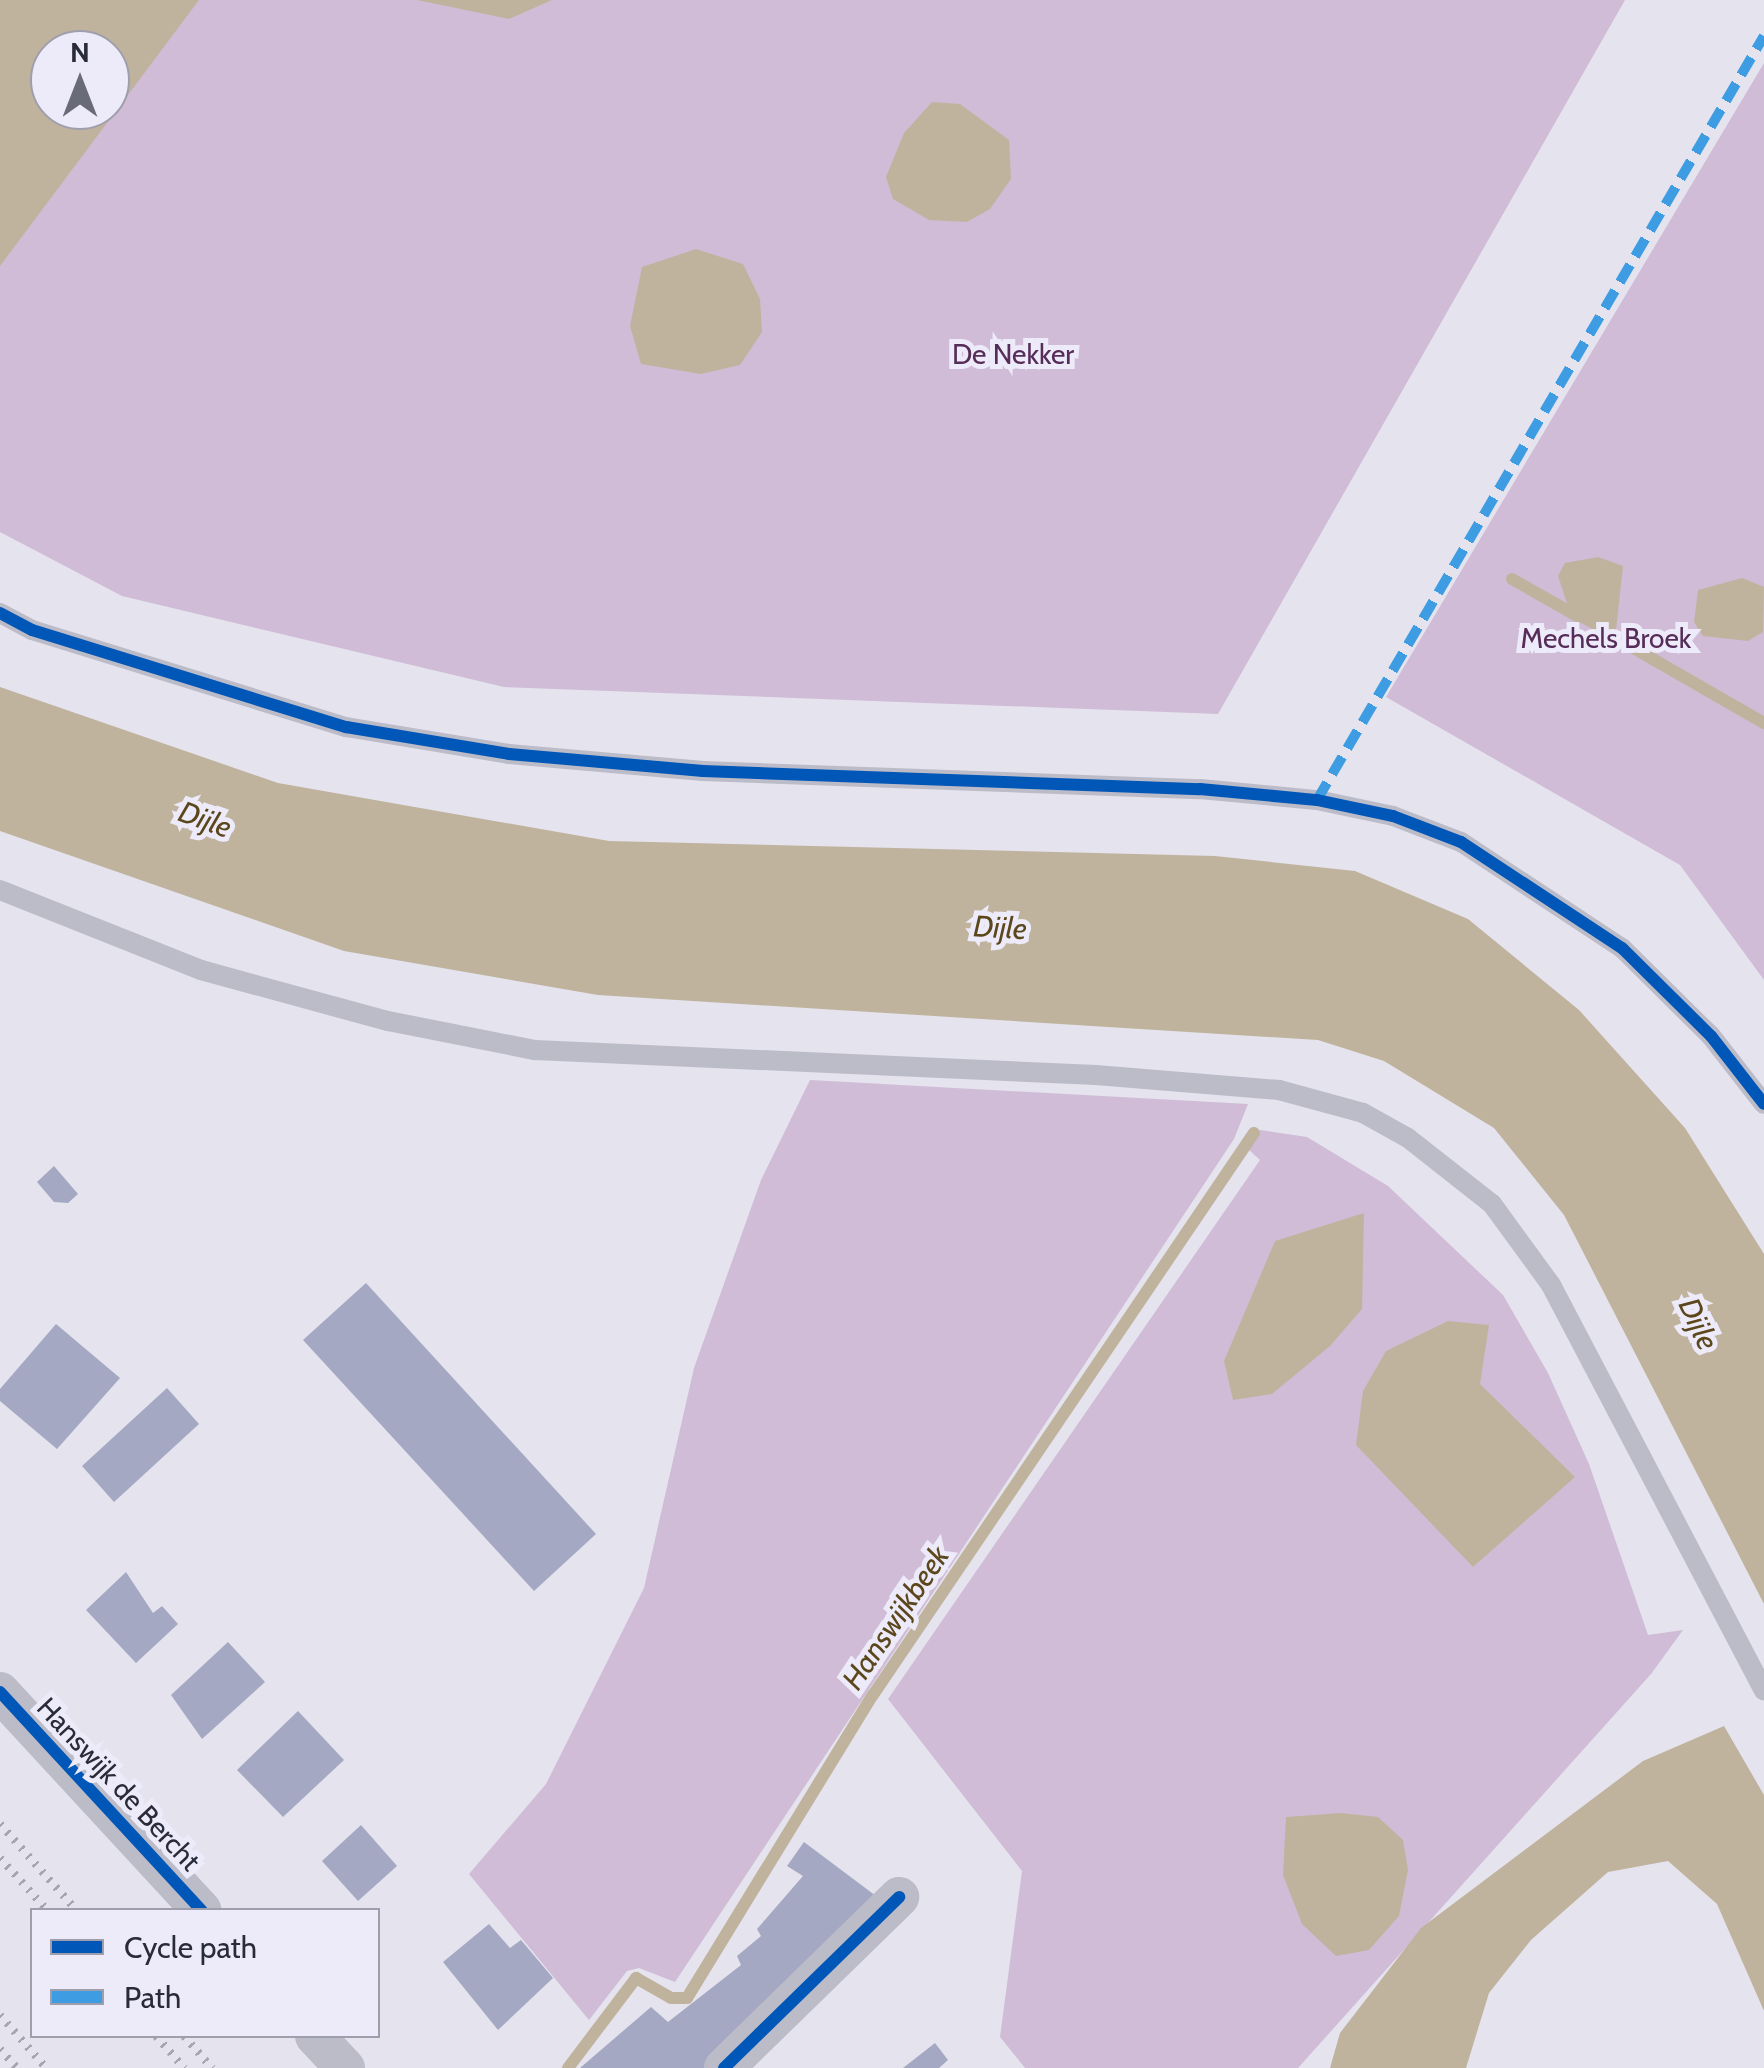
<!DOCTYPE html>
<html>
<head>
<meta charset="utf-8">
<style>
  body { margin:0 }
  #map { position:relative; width:1764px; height:2068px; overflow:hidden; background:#e4e3ee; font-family:Cabin,sans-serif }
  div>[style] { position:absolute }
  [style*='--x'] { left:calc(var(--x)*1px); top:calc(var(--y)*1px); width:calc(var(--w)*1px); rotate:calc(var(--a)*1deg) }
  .green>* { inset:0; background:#d0bcd6 }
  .water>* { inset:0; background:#c0b39e }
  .stream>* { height:12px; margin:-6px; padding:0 6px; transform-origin:6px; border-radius:6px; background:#c0b39e }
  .building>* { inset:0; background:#a5a8c2 }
  .lane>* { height:20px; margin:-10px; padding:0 10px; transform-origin:10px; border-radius:10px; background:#bcbbc8 }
  .street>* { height:40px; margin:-20px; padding:0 20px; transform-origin:20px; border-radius:20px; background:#bcbbc8 }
  .rail>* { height:8px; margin-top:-4px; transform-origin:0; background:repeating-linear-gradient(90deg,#a6a6b0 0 2.5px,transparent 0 10.5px) }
  .quiet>* { height:10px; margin-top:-5px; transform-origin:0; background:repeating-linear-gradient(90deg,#3d9ce2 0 20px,transparent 0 30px) }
  .cycleway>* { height:12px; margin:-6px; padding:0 6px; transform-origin:6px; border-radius:6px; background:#0057b8 }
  span { translate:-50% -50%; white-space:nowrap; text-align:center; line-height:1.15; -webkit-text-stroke:10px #edebfa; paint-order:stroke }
  .park-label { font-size:28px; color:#562c58 }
  .street-label { font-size:28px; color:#292b39 }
  .water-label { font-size:30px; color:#5c471d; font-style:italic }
  .legend { position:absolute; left:30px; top:1908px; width:350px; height:130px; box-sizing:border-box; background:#edebfa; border:2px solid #9f9ead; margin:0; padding:12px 18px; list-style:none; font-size:30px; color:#292b39 }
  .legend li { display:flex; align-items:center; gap:20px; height:50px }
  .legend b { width:50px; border:2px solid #9f9ead }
  .north { position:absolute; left:30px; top:30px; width:100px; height:100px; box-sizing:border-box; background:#edebfa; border:2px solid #9f9ead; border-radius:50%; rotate:0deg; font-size:28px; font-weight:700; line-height:40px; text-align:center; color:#292b39 }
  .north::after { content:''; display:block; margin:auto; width:35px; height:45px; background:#6a6b78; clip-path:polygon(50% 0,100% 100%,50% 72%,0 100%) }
</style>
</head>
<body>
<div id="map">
  <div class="green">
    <div style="clip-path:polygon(evenodd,0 0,1625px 0,1218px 714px,504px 687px,122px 596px,0 532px,0 0,50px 50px,110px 50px,110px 110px,50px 110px,50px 50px)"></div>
    <div style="clip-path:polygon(1764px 63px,1764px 980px,1680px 865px,1386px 697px)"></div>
    <div style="clip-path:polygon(810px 1080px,1248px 1104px,1234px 1139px,675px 1982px,639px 1968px,627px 1971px,589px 2020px,469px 1874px,546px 1784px,644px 1588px,694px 1368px,761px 1180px)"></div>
    <div style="clip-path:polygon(1260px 1130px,1307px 1137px,1388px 1186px,1503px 1295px,1548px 1373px,1589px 1464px,1648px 1635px,1683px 1630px,1651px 1674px,1298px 2068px,1025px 2068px,1000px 2037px,1022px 1871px,888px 1699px,1260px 1160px,1248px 1149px)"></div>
  </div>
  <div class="water">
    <div style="clip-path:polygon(evenodd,0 0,199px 0,0 266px,0 0,50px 50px,110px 50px,110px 110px,50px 110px,50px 50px)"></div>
    <div style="clip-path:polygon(417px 0,552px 0,509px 19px)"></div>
    <div style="clip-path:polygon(932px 102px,960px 104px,1009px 140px,1011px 179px,990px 209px,967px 222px,929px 220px,893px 199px,886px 177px,904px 133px)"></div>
    <div style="clip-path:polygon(696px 249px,743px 264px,760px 299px,762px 332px,740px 365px,701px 374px,641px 364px,630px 326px,642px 267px)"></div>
    <div style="clip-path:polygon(1598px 557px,1623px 566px,1616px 630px,1607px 637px,1572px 618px,1558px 576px,1565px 563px)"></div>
    <div style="clip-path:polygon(1742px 578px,1764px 587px,1763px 632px,1748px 641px,1703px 636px,1694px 622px,1698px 590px)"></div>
    <div style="clip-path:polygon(0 687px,278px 783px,609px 841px,1215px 856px,1355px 871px,1468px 919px,1579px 1010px,1685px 1128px,1764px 1254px,1764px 1604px,1564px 1215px,1494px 1128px,1384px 1061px,1318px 1040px,598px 995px,344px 951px,0 831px)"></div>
    <div style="clip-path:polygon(1364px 1213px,1362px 1309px,1330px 1346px,1272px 1394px,1233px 1400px,1224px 1361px,1275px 1241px)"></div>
    <div style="clip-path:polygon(1448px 1321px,1489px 1325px,1480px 1384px,1575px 1477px,1473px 1567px,1356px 1445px,1363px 1391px,1386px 1351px)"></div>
    <div style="clip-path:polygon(1724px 1726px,1764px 1795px,1764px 2011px,1717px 1904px,1668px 1861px,1608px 1872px,1531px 1940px,1489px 1993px,1466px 2068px,1330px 2068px,1340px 2033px,1421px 1928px,1643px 1761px)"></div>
    <div style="clip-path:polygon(1341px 1813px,1378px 1817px,1403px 1840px,1408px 1870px,1399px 1916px,1369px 1950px,1336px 1956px,1302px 1924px,1283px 1875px,1286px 1817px)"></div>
  </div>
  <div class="stream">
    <div style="--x:1512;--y:579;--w:77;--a:29.6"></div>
    <div style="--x:1597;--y:627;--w:193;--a:29.9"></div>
    <div style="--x:568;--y:2068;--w:113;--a:-52.9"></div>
    <div style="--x:636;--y:1978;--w:40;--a:29.7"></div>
    <div style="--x:671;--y:1998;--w:16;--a:0"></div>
    <div style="--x:687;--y:1998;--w:356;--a:-58.5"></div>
    <div style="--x:873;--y:1695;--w:679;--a:-55.87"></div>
  </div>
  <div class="building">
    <div style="clip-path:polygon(54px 1166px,78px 1194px,68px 1203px,54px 1202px,37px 1182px)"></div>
    <div style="clip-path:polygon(366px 1283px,596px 1534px,534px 1591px,303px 1340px)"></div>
    <div style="clip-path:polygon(56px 1324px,120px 1378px,57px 1449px,0 1401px,0 1389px)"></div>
    <div style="clip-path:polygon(167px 1388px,199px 1424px,114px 1502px,82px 1466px)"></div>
    <div style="clip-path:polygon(126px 1572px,153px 1613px,162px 1606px,178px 1624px,136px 1663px,86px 1610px)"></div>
    <div style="clip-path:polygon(228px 1642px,265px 1682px,202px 1739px,171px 1695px)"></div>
    <div style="clip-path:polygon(298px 1711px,344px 1760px,283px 1817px,237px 1770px)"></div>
    <div style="clip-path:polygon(361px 1825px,397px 1866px,358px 1901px,322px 1861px)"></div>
    <div style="clip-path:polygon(804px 1842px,876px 1896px,712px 2068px,580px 2068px,651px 2007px,668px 2022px,741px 1965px,737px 1956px,761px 1936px,757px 1929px,803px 1876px,787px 1866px)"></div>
    <div style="clip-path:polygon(489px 1924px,510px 1948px,521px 1940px,553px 1978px,498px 2030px,443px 1962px)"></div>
    <div style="clip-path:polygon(935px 2043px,948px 2060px,939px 2068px,903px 2068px)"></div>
  </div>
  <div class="lane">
    <div style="--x:0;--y:613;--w:36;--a:28"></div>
    <div style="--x:32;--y:630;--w:329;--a:17.2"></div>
    <div style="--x:346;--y:727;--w:165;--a:9.4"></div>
    <div style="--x:509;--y:754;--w:195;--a:5"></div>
    <div style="--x:703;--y:771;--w:497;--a:2.1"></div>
    <div style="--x:1200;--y:789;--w:118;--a:5.4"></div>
    <div style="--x:1317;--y:800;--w:78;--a:11.9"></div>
    <div style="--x:1393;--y:816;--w:73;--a:20.9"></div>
    <div style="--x:1461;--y:842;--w:193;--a:33.4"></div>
    <div style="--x:1622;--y:948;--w:125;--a:44.7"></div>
    <div style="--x:1711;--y:1036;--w:86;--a:52.1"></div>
    <div style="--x:0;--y:890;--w:216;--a:21.7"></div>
    <div style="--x:201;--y:970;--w:194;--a:15.3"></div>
    <div style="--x:388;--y:1021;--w:150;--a:11.2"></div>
    <div style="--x:535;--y:1050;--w:562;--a:2.55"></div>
    <div style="--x:1096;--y:1075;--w:184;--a:4.7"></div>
    <div style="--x:1279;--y:1090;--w:87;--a:15.3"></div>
    <div style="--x:1363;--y:1113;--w:51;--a:29.1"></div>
    <div style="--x:1408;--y:1138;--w:107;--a:38.2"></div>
    <div style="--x:1492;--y:1204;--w:100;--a:53.9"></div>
    <div style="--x:1551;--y:1285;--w:458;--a:62.3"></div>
  </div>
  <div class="street">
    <div style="--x:0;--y:1692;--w:297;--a:47.3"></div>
    <div style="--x:315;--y:2036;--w:44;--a:46.8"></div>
    <div style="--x:724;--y:2068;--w:245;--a:-44.3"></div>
  </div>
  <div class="rail">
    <div style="--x:0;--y:1824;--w:115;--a:48.5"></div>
    <div style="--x:0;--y:1858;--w:70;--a:47.9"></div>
    <div style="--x:0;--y:2015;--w:70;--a:49"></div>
    <div style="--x:156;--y:2036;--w:43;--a:48.8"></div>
    <div style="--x:184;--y:2036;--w:43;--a:48.8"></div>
    <div style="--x:0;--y:2049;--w:25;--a:48"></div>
  </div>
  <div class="quiet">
    <div style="--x:1317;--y:800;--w:885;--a:-59.67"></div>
  </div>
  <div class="cycleway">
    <div style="--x:0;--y:613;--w:36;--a:28"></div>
    <div style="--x:32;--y:630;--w:329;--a:17.2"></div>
    <div style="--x:346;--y:727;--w:165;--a:9.4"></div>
    <div style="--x:509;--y:754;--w:195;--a:5"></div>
    <div style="--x:703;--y:771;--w:497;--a:2.1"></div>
    <div style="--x:1200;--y:789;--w:118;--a:5.4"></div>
    <div style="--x:1317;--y:800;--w:78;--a:11.9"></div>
    <div style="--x:1393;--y:816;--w:73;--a:20.9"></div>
    <div style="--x:1461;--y:842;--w:193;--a:33.4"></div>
    <div style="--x:1622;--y:948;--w:125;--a:44.7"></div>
    <div style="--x:1711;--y:1036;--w:86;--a:52.1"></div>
    <div style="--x:0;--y:1692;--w:297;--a:47.3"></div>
    <div style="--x:724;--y:2068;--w:245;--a:-44.3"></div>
  </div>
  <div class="park-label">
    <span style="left:1013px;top:354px">De Nekker</span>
    <span style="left:1606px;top:638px">Mechels Broek</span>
  </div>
  <div class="street-label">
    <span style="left:119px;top:1784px;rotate:47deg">Hanswijk de Bercht</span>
  </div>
  <div class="water-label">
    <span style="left:205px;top:820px;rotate:20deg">Dijle</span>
    <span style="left:1000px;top:928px;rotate:3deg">Dijle</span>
    <span style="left:1698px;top:1324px;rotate:65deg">Dijle</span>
    <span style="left:896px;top:1618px;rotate:-56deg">Hanswijkbeek</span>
  </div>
  <ul class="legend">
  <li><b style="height:12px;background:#0057b8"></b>Cycle path</li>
  <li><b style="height:12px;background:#3d9ce2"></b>Path</li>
  </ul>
  <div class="north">N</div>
</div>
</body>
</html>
